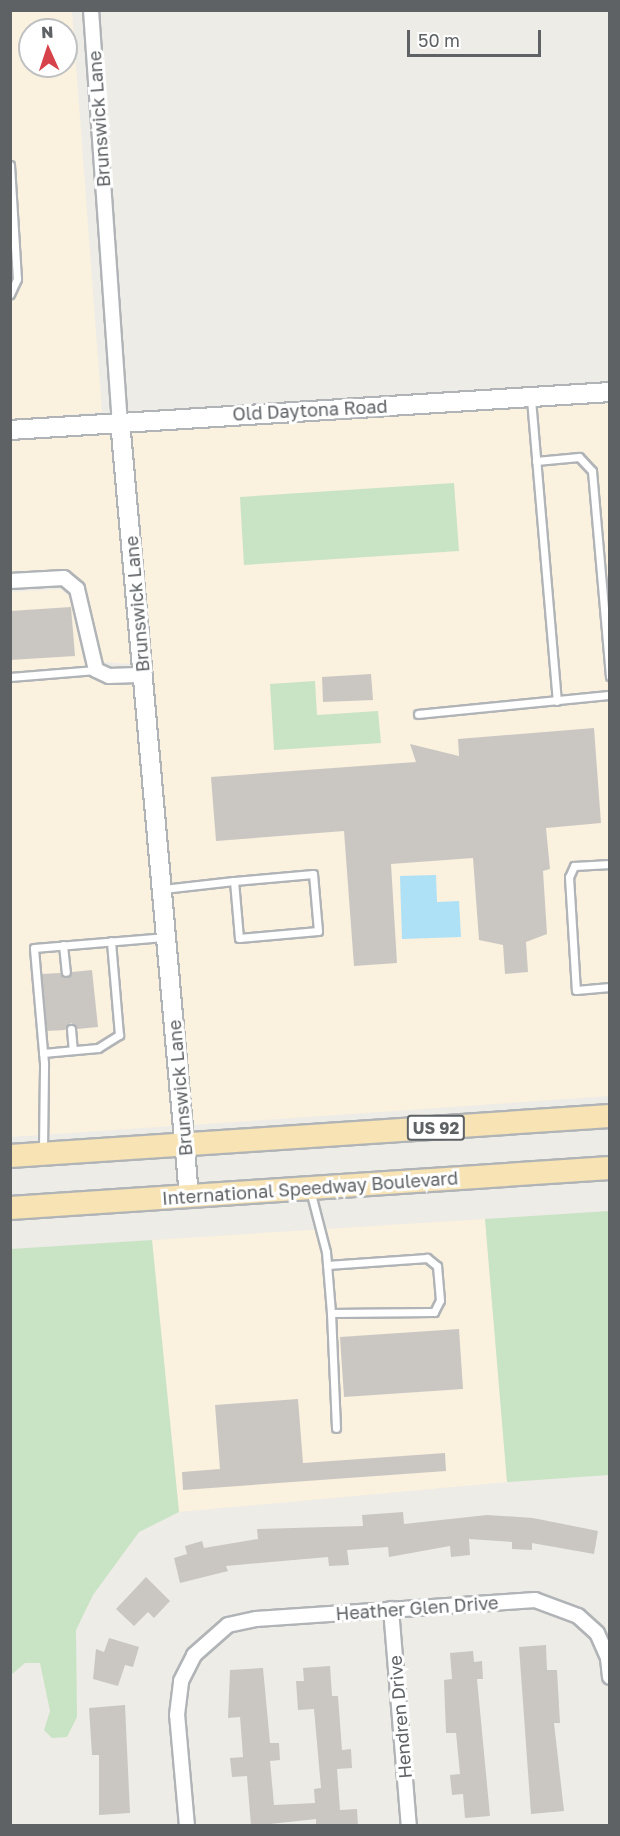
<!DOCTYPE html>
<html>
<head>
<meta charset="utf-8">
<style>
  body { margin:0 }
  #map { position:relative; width:620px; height:1836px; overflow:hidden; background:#eeece6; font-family:"Golos Text",sans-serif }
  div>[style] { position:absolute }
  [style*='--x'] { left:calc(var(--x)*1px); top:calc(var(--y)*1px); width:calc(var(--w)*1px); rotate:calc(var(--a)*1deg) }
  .commercial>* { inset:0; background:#faf1df }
  .green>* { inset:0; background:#c9e3c5 }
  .water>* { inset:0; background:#aee0f6 }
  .building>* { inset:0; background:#cac7c3 }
  .roads { filter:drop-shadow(2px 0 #b1b4b7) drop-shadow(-2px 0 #b1b4b7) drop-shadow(0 2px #b1b4b7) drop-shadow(0 -2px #b1b4b7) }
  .service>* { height:7px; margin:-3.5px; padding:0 3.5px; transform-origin:3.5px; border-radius:3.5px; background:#fff }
  .minor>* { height:14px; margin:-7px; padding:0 7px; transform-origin:7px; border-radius:7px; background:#fff }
  .tertiary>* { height:18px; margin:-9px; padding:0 9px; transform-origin:9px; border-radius:9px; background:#fff }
  .primary>* { height:22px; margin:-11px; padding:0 11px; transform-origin:11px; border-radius:11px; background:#f7e3b3 }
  span { translate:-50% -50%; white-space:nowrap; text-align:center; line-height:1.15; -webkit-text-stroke:6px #fff; paint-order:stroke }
  .shield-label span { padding:2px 4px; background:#fff; border:2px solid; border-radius:4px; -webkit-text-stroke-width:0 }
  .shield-label { font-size:16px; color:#5e6265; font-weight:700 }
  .street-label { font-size:18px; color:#5e6265 }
  .frame { position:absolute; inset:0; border:12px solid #5e6265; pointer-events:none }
  .north { position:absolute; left:18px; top:18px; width:60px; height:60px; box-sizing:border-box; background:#fff; border:2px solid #bfc0c1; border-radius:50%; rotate:357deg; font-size:16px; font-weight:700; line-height:24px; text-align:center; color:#5e6265 }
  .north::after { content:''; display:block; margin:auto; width:21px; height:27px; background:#d7434a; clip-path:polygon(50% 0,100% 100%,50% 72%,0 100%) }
  .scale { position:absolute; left:407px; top:30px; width:134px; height:27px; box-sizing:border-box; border:3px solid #5e6265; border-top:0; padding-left:8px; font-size:18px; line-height:21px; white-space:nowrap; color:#5e6265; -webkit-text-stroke:4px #fff; paint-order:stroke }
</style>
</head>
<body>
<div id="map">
  <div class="commercial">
    <div style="clip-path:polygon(evenodd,11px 11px,72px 11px,102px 412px,11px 420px,11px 11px,30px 30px,66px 30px,66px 66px,30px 66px,30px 30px)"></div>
    <div style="clip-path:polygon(609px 403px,609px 1096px,192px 1125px,130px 431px)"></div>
    <div style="clip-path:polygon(112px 432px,133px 664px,103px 662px,85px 586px,69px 570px,11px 571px,11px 440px)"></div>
    <div style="clip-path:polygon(61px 589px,69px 596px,87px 674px,107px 685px,135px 685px,174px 1126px,11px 1137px,11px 592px)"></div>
    <div style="clip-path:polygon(485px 1219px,507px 1482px,179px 1512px,152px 1240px)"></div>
  </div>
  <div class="green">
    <div style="clip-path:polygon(454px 483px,459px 551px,244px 565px,240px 497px)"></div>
    <div style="clip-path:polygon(315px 681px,317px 715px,378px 711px,381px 743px,274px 750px,270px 684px)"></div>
    <div style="clip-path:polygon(609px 1211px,609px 1475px,507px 1482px,485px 1219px)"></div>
    <div style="clip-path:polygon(152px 1240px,179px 1512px,139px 1532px,93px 1595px,76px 1630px,77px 1717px,67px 1737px,52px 1738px,44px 1730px,50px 1711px,40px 1663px,25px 1663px,11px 1675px,11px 1249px)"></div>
  </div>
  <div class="water">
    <div style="clip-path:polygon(436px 875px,437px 902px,459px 901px,461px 937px,402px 939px,400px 876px)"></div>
  </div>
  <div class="building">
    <div style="clip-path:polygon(71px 607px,75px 656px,10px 660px,10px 611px)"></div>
    <div style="clip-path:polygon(371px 674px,373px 700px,323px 702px,322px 677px)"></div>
    <div style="clip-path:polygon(594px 728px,601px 823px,546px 828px,550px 869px,543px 871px,547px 934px,526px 942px,528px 972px,505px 974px,503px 945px,479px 940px,473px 858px,391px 864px,397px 963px,354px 966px,344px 831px,216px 841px,211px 777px,416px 762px,410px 744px,459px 756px,458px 739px)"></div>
    <div style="clip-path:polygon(92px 970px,98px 1027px,77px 1029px,71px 1023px,65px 1030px,47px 1031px,42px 974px,60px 973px,66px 978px,72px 972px)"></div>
    <div style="clip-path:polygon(459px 1329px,463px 1389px,344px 1397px,340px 1337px)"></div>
    <div style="clip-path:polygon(298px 1399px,303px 1463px,445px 1453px,446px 1471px,183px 1490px,182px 1472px,220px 1469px,215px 1405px)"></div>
    <div style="clip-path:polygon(403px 1512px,404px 1524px,487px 1515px,533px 1518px,598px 1531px,594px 1554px,532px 1543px,532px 1550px,512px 1549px,512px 1542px,469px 1539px,470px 1555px,451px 1557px,450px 1546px,389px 1557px,388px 1547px,347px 1550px,349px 1565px,329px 1566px,328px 1557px,226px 1566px,228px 1571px,180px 1583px,174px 1558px,187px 1554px,185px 1546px,202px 1541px,204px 1548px,258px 1539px,257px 1529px,363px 1526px,362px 1515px)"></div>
    <div style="clip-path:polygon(146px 1577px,170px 1601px,154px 1618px,148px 1612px,134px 1626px,116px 1609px)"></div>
    <div style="clip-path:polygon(109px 1638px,139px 1647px,133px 1667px,125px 1665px,118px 1686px,93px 1679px,96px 1649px,104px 1652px)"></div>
    <div style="clip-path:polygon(546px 1645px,547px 1670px,557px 1670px,560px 1723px,554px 1723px,564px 1811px,531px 1814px,519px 1647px)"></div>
    <div style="clip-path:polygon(473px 1651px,474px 1662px,482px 1661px,483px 1679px,477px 1679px,490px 1816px,465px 1818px,463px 1794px,452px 1795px,450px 1775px,460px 1774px,456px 1733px,446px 1733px,444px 1680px,452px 1679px,450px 1653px)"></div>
    <div style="clip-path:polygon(330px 1666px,332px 1696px,338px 1696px,342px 1750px,351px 1749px,352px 1768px,337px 1769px,340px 1810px,357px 1809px,358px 1826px,316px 1826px,316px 1819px,251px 1826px,247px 1776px,232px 1777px,230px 1758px,243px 1757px,240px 1717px,228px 1718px,230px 1670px,263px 1668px,270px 1743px,279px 1743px,280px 1760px,270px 1761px,274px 1805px,315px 1803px,314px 1789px,321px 1788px,314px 1709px,298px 1710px,296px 1681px,304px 1681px,303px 1668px)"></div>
    <div style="clip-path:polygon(125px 1705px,130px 1813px,99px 1815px,99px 1755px,92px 1755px,89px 1708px)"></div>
  </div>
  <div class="roads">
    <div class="service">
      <div style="--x:10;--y:165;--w:114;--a:86.5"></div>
      <div style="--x:17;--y:279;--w:17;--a:115"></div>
      <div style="--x:531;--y:399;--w:303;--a:85.1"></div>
      <div style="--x:536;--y:461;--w:43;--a:-5.3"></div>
      <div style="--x:579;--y:457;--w:19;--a:47"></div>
      <div style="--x:592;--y:471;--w:206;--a:85"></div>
      <div style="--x:10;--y:677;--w:86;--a:-4.7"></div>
      <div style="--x:418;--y:714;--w:193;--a:-5.7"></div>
      <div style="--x:610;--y:864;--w:36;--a:177"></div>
      <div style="--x:574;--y:866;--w:12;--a:114"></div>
      <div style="--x:569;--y:877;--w:113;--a:86.5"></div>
      <div style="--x:576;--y:990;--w:34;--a:-5"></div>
      <div style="--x:163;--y:889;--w:71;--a:-6.4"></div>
      <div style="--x:234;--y:881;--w:57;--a:85"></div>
      <div style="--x:239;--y:938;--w:79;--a:-5.1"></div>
      <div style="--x:318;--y:931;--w:57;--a:-95"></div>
      <div style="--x:313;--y:874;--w:79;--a:174.9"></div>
      <div style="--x:63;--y:945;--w:27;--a:84"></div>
      <div style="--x:71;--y:1029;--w:21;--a:85"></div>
      <div style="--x:43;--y:1053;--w:55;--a:-5.2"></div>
      <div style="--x:98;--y:1048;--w:25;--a:-32"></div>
      <div style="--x:119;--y:1035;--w:94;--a:-94.9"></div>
      <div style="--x:43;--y:1150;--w:87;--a:-89.3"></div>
      <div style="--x:44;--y:1063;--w:115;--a:-95"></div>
      <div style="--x:34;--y:948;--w:130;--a:-4.8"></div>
      <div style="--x:310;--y:1190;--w:64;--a:75.5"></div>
      <div style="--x:326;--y:1252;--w:61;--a:85.3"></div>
      <div style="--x:331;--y:1313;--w:103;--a:-0.6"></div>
      <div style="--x:434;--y:1312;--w:13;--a:-63"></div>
      <div style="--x:440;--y:1300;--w:34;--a:-95"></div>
      <div style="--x:437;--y:1266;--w:13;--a:-141"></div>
      <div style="--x:427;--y:1258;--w:100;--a:176"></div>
      <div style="--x:331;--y:1313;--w:115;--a:87.5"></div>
    </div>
    <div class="minor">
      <div style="--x:91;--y:10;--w:412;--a:86"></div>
      <div style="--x:10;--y:581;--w:54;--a:-3.2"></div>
      <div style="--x:64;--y:578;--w:17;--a:40"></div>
      <div style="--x:77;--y:589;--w:83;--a:76.8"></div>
      <div style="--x:96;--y:670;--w:14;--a:25"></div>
      <div style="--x:109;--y:676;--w:35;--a:-2"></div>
      <div style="--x:391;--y:1609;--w:218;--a:85.3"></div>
      <div style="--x:187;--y:1826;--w:111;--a:-95.1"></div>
      <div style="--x:177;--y:1715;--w:34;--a:-83"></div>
      <div style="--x:181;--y:1681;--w:29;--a:-63"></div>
      <div style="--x:194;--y:1655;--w:45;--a:-41.4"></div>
      <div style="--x:228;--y:1625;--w:29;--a:-12"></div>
      <div style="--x:256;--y:1619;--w:280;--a:-3.9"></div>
      <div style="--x:535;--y:1600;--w:46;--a:20.4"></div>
      <div style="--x:578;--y:1616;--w:25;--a:42"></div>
      <div style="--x:597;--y:1633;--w:27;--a:66"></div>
      <div style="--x:608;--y:1658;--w:19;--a:84"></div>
    </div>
    <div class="tertiary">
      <div style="--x:120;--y:421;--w:778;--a:84.91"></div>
      <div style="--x:10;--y:430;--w:601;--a:-3.62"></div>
    </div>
    <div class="primary">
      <div style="--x:10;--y:1156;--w:601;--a:-3.81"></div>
      <div style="--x:10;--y:1208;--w:601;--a:-3.81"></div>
    </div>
  </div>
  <div class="shield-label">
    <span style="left:436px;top:1128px">US 92</span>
  </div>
  <div class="street-label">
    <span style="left:99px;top:119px;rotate:-94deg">Brunswick Lane</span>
    <span style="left:310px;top:410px;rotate:-3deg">Old Daytona Road</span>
    <span style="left:137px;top:604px;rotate:-95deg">Brunswick Lane</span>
    <span style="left:180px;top:1088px;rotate:-95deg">Brunswick Lane</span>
    <span style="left:310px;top:1188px;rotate:-4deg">International Speedway Boulevard</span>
    <span style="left:417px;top:1608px;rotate:-4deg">Heather Glen Drive</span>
    <span style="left:400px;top:1717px;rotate:-95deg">Hendren Drive</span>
  </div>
  <div class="frame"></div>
  <div class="north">N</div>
  <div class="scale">50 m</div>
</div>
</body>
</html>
